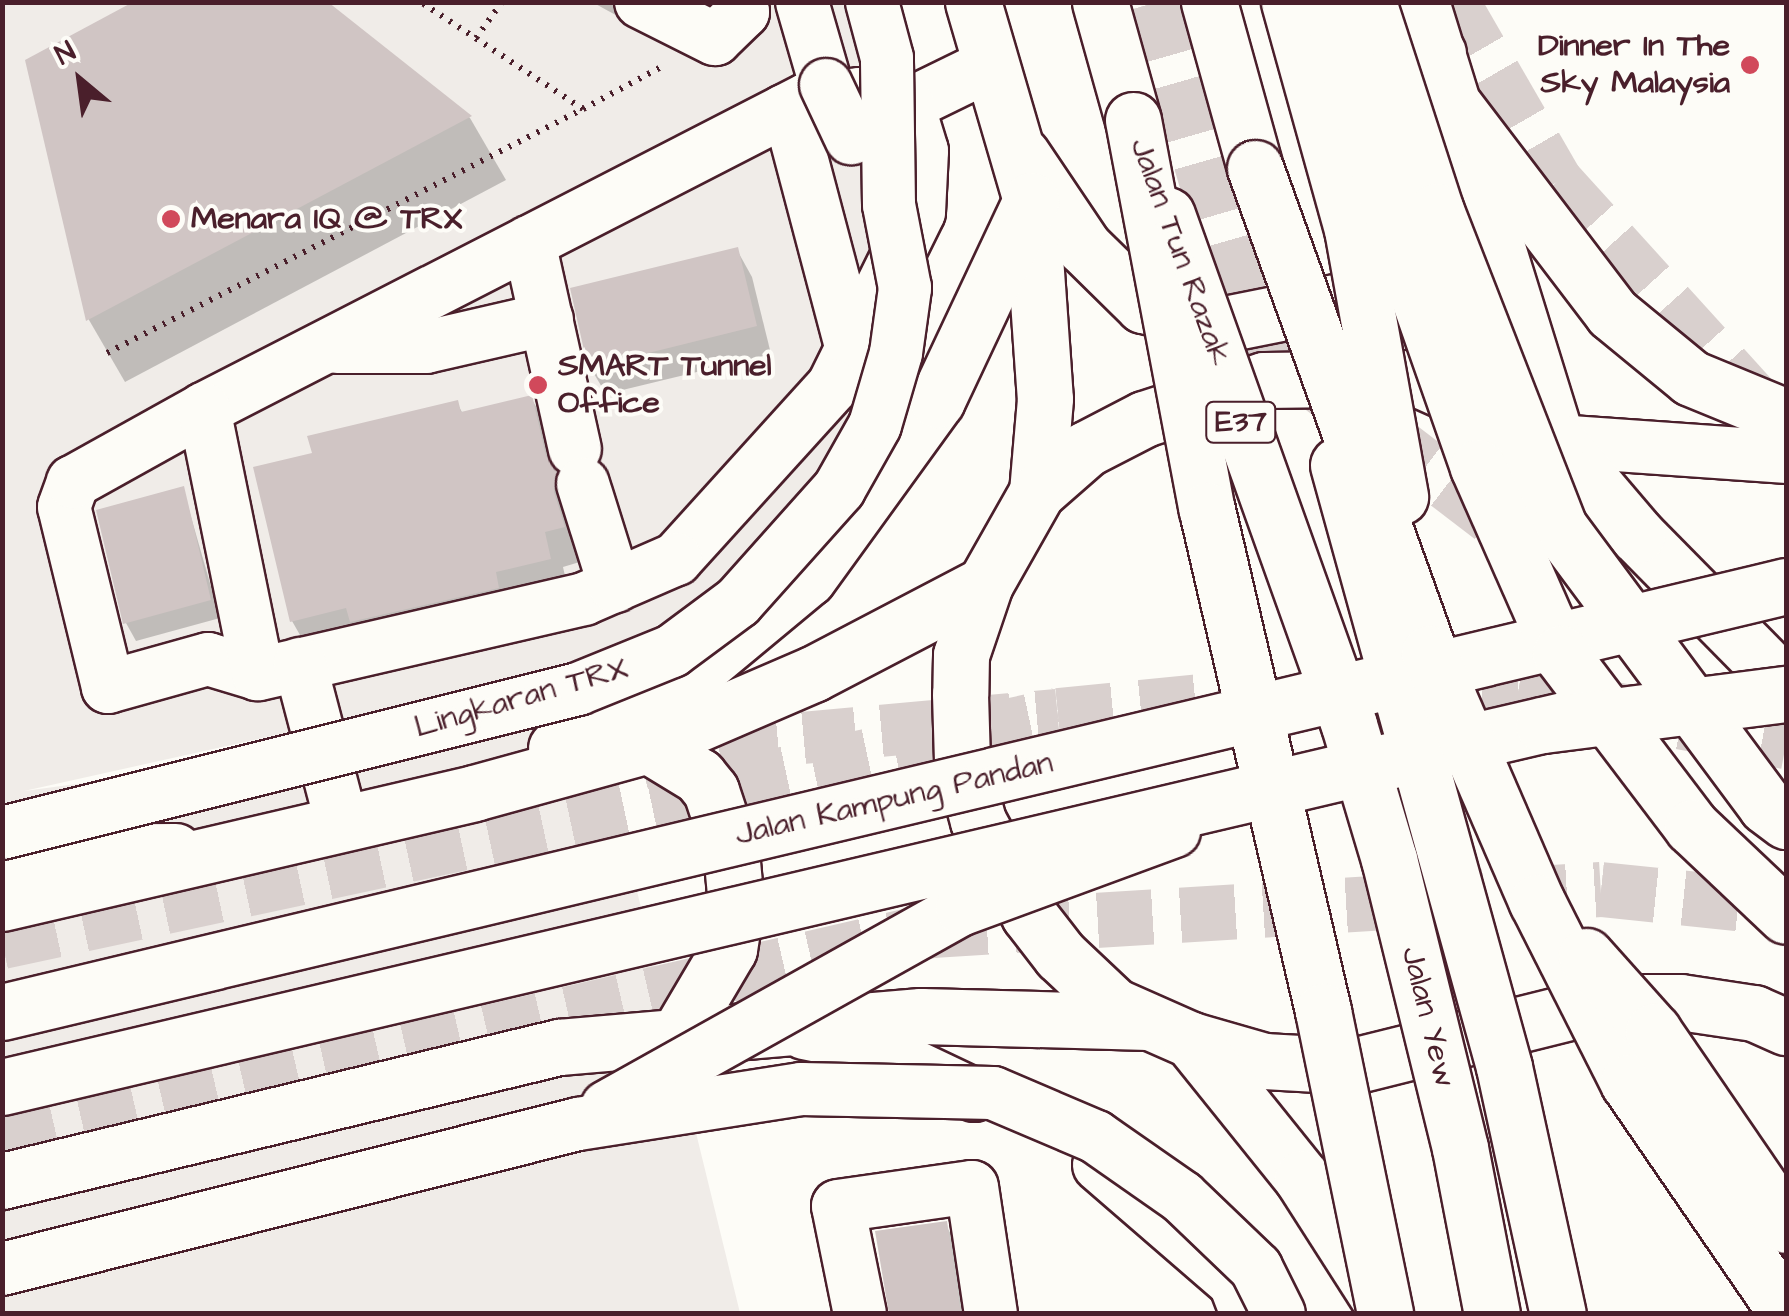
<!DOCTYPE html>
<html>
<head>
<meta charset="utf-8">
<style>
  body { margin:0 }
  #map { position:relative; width:1789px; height:1316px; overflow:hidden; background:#fdfcf7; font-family:"Architects Daughter",sans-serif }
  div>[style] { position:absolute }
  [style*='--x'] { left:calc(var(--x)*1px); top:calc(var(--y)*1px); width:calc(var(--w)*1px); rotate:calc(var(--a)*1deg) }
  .built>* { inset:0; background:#f0ece8 }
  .shadow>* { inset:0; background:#0003 }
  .building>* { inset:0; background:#d0c5c4 }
  .minor-tunnel>* { height:52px; margin-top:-26px; transform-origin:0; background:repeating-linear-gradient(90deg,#d9d0ce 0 52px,transparent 0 78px) }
  .highway-tunnel>* { height:55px; margin-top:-27.5px; transform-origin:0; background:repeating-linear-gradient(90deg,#d9d0ce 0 55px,transparent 0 83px) }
  .path>* { height:6px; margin-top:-3px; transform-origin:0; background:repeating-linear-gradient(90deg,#4a1f2b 0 2.5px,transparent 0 10.5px) }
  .roads { filter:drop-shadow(2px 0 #4a1f2b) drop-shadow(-2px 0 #4a1f2b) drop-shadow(0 2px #4a1f2b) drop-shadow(0 -2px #4a1f2b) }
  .minor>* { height:52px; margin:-26px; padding:0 26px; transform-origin:26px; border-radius:26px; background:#fdfcf7 }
  .major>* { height:55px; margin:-27.5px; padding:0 27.5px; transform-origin:27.5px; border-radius:27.5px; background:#fdfcf7 }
  .bridges { filter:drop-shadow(2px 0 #4a1f2b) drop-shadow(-2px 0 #4a1f2b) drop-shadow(0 2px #4a1f2b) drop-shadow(0 -2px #4a1f2b) }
  .minor-bridge>* { height:52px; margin:-26px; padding:0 26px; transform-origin:26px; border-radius:26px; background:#fdfcf7 }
  .major-bridge>* { height:55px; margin:-27.5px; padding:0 27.5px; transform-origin:27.5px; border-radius:27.5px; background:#fdfcf7 }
  .highway-bridge>* { height:55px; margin:-27.5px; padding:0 27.5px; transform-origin:27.5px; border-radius:27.5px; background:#fdfcf7 }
  .dots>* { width:28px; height:28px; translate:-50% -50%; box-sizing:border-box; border:5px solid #fdfcf7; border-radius:50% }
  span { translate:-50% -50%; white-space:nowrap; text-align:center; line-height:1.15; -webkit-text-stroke:8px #fdfcf7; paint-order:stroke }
  .shield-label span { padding:2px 8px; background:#fdfcf7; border:2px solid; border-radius:8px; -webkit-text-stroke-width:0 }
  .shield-label { font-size:30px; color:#4a1f2b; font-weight:700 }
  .poi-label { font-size:32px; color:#4a1f2b; font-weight:700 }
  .right { translate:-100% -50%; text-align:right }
  .left { translate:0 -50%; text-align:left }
  .street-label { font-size:32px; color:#4a1f2b }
  .frame { position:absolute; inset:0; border:5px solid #4a1f2b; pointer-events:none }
  .north { position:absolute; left:30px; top:30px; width:100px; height:100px; -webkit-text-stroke:8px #fdfcf7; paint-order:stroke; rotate:331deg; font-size:28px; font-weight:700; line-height:40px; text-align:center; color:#4a1f2b }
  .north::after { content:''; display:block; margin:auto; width:35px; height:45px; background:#4a1f2b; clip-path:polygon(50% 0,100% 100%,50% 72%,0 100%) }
</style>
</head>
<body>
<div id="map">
  <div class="built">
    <div style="clip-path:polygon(3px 3px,866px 3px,902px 169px,850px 439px,722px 589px,620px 646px,465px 693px,24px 791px,594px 715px,740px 1313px,3px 1314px)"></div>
  </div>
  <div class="shadow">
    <div style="clip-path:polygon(324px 2px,470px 118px,506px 180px,125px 382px,89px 320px,28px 61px)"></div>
    <div style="clip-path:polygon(592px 2px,720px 2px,661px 40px)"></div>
    <div style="clip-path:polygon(737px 250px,752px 277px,771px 354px,606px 394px,590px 367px)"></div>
    <div style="clip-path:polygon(531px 398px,551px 432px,583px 561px,563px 567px,569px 594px,312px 656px,292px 621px,315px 455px,457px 403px,463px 414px)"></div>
    <div style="clip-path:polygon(183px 489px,220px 618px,136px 641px,126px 623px)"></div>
    <div style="clip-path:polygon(945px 1224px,981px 1284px,985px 1314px,891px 1314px)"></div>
  </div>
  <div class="building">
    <div style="clip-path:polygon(133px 2px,328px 2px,472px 116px,86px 321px,25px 60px)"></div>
    <div style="clip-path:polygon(738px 247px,757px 326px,588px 368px,570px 288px)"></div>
    <div style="clip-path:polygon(532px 395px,546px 456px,557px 472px,554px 492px,565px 527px,545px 532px,551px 559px,496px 572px,499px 588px,350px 622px,346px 608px,290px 622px,253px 467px,312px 453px,307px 436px,458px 400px,461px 412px)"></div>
    <div style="clip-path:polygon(184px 486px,211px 600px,123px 624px,96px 510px)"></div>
    <div style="clip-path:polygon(947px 1221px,961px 1314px,889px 1314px,875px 1231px)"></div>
  </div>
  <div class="minor-tunnel">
    <div style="--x:642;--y:762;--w:86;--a:-11.4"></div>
    <div style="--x:726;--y:745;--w:333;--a:-5.2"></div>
  </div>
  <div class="highway-tunnel">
    <div style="--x:1155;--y:2;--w:343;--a:73.9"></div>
    <div style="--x:1250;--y:332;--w:336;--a:37.4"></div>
    <div style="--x:1452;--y:2;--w:208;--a:60"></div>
    <div style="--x:1556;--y:182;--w:314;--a:47.8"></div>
    <div style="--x:1399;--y:691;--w:119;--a:0"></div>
    <div style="--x:1518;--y:691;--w:273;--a:10.6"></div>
    <div style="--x:2;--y:941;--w:1080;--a:-12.08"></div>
    <div style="--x:1058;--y:715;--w:196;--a:-5.6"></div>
    <div style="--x:2;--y:1144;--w:954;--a:-12.96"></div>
    <div style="--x:932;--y:930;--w:670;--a:-3.51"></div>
    <div style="--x:1601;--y:889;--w:186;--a:5.9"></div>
  </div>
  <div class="path">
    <div style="--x:476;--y:38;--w:44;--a:-54.2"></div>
    <div style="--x:583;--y:109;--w:89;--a:-28.3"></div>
    <div style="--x:107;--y:353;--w:535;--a:-27.14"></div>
    <div style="--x:583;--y:109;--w:194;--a:-146.6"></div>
  </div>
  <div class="roads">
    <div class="minor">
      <div style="--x:641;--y:2;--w:83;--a:26.6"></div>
      <div style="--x:715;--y:39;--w:39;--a:-44"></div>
      <div style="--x:743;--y:12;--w:10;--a:-101"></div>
      <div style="--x:802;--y:2;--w:86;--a:73.9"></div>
      <div style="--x:908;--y:105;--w:91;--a:-26"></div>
      <div style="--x:784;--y:111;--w:25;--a:64"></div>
      <div style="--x:795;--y:134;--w:222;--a:75.2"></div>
      <div style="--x:529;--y:242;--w:212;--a:77.5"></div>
      <div style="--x:337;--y:347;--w:89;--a:0"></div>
      <div style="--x:426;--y:347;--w:124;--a:-13"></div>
      <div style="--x:204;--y:409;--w:679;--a:-27.17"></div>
      <div style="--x:808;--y:99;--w:52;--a:-5.5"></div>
      <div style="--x:860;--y:94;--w:49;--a:12.9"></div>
      <div style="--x:908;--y:105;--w:48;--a:73.1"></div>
      <div style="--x:922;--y:151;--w:61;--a:92.8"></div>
      <div style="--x:919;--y:212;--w:194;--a:116.3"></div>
      <div style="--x:833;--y:386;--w:234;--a:132.2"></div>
      <div style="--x:676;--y:559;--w:100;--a:156.5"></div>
      <div style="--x:584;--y:599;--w:335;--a:167"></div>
      <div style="--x:258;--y:674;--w:52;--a:-163.3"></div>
      <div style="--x:208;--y:659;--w:104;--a:164.4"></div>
      <div style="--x:108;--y:687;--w:185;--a:-103.7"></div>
      <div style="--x:64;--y:507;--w:27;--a:-70"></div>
      <div style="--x:73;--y:482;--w:150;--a:-29.1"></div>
      <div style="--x:204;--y:409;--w:270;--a:78.5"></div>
      <div style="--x:1557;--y:441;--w:230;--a:4"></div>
      <div style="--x:583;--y:484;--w:107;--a:72.6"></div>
      <div style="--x:300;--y:664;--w:165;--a:75.3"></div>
      <div style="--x:2;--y:851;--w:174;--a:-0.3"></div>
      <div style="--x:804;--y:1033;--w:70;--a:11.5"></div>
      <div style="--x:873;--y:1047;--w:112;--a:25.4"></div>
      <div style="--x:1099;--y:1165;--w:180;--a:40.9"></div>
      <div style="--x:1235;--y:1283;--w:33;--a:69"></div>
      <div style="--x:860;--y:1314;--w:110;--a:-101.5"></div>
      <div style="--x:838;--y:1206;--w:135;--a:-8.1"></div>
      <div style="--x:972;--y:1187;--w:128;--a:81.5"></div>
    </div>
    <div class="major">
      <div style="--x:973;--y:2;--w:206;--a:73.7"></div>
      <div style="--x:1031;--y:200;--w:199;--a:86"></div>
      <div style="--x:1045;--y:399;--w:93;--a:94.9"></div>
      <div style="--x:1100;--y:2;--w:123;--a:74.4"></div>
      <div style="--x:1209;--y:2;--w:172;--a:74.5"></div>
      <div style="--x:1421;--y:2;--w:460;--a:72.8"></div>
      <div style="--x:1456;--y:108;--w:258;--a:52.7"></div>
      <div style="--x:1612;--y:313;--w:102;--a:39.4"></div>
      <div style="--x:1691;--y:378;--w:103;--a:22.3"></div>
      <div style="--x:1022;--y:155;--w:111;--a:56"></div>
      <div style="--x:1084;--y:247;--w:83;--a:44.5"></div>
      <div style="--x:1143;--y:305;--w:80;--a:14.6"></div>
      <div style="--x:1220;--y:325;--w:143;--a:-11.3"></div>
      <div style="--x:1360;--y:297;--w:81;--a:-45"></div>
      <div style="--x:1417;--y:240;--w:89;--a:-78.3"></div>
      <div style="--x:1435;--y:153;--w:100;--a:-88.3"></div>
      <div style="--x:1786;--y:686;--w:212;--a:-134.6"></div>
      <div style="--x:1637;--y:535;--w:123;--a:-130.4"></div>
      <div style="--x:1557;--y:441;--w:154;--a:-155.9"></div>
      <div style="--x:1416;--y:378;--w:152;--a:179.2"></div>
      <div style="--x:1264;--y:380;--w:126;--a:162"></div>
      <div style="--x:1144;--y:419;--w:65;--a:152.7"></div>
      <div style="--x:1086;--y:449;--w:65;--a:138.7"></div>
      <div style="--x:1037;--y:492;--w:106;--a:119.5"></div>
      <div style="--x:985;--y:584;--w:75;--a:108.7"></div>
      <div style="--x:961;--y:655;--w:39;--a:91"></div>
      <div style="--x:960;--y:694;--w:68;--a:88.3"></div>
      <div style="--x:962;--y:762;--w:61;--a:74.8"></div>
      <div style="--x:978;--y:821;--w:107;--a:61.5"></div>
      <div style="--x:1029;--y:915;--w:51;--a:52.2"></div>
      <div style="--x:1060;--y:955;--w:74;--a:43.4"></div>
      <div style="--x:1114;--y:1006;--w:84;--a:23.8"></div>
      <div style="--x:1191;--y:1040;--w:76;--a:16"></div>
      <div style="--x:1264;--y:1061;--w:89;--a:3.2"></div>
      <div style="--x:1353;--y:1066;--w:264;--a:-14"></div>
      <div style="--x:1609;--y:1002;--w:71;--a:0"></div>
      <div style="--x:1680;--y:1002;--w:75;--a:8.5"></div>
      <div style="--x:1754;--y:1013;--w:35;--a:24"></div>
      <div style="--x:648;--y:745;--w:60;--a:31.3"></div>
      <div style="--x:699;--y:776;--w:19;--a:51"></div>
      <div style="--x:711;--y:791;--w:63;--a:71.6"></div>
      <div style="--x:731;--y:851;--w:54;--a:84.7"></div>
      <div style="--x:736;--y:905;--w:45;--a:99"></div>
      <div style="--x:729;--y:949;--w:96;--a:120.6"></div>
      <div style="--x:556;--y:748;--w:161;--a:-29"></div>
      <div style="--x:697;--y:670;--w:144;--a:-39.7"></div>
      <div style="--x:808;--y:578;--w:220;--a:-54.1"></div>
      <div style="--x:937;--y:400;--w:221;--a:-64.8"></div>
      <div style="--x:2;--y:903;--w:485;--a:-13.1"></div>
      <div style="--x:474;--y:793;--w:180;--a:-15.4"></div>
      <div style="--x:648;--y:745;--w:180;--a:-23.3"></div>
      <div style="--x:813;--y:674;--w:194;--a:-27.6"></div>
      <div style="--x:1191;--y:1040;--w:177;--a:51.2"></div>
      <div style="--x:1302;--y:1178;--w:145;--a:57.4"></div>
      <div style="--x:2;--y:1181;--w:573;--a:-13.53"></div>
      <div style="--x:559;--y:1047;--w:363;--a:-4.9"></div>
      <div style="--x:921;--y:1016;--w:227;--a:1.5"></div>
    </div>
  </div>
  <div class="bridges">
    <div class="minor-bridge">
      <div style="--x:826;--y:85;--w:59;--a:64.7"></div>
      <div style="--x:2;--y:833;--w:594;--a:-14.04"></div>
      <div style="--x:578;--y:689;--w:101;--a:-22"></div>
      <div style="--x:672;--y:651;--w:82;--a:-36.6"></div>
      <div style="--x:738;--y:602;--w:152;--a:-48.2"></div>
      <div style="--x:839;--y:489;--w:73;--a:-60.6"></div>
      <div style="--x:875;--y:425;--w:75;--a:-73.7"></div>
      <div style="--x:896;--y:353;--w:66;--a:-82.1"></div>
      <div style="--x:905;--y:288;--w:85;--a:-100.9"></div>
      <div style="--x:889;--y:205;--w:147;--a:-90.8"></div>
      <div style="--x:887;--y:58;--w:58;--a:-105"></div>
      <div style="--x:607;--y:1107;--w:406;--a:-29.2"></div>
      <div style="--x:962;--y:909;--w:226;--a:-20.2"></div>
      <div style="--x:2;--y:1269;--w:594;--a:-14.13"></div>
      <div style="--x:578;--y:1124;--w:226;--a:-8.9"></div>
      <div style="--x:801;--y:1089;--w:192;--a:1.2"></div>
      <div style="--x:993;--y:1093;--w:112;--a:23.1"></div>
      <div style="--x:1096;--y:1137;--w:105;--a:34.9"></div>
      <div style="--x:1182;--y:1197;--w:103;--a:43.8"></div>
      <div style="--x:1256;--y:1268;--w:51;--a:63.4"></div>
    </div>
    <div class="major-bridge">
      <div style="--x:1368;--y:2;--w:220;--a:72"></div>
      <div style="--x:1436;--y:211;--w:339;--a:68.7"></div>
      <div style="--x:1559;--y:527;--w:347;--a:53.4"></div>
      <div style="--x:1766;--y:806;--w:25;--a:37"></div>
      <div style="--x:1167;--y:215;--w:542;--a:70.36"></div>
      <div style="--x:1349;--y:725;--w:140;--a:73.4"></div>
      <div style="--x:1389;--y:859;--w:298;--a:76.2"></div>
      <div style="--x:1460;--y:1148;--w:169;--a:79.1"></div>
      <div style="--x:1338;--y:465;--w:624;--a:74.58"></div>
      <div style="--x:1504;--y:1067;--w:253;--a:77.7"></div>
      <div style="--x:2;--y:1012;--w:1834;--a:-13.43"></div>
      <div style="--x:2;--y:1087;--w:1630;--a:-13.23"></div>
    </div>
    <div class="highway-bridge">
      <div style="--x:1289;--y:2;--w:236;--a:74.5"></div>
      <div style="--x:1352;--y:229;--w:272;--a:79.8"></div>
      <div style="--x:1329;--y:2;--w:280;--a:73.4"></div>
      <div style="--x:1409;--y:270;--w:209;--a:70.7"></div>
      <div style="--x:1478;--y:467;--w:203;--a:66.2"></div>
      <div style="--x:1560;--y:653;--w:218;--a:52.8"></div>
      <div style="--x:1692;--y:827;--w:129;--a:43.4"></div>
      <div style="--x:1133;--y:120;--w:397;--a:79.3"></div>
      <div style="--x:1207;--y:510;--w:514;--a:76.96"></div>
      <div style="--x:1323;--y:1011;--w:309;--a:78.4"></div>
      <div style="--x:1255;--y:168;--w:515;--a:70.26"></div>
      <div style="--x:1429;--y:653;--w:271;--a:66.6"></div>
      <div style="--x:1537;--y:902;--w:202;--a:63.2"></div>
      <div style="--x:1628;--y:1082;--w:279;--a:55.5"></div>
      <div style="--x:1543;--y:725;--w:245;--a:-7.3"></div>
      <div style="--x:1586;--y:956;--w:101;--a:48.2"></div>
      <div style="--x:1653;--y:1031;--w:235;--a:55.6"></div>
    </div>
  </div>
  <div class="dots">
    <div style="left:1750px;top:65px;background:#d1495b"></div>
    <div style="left:171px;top:219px;background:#d1495b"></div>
    <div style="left:538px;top:385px;background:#d1495b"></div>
  </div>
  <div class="shield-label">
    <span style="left:1241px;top:422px">E37</span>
  </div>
  <div class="poi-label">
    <span class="right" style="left:1730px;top:65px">Dinner In The<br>Sky Malaysia</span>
    <span class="left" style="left:191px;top:219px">Menara IQ @ TRX</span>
    <span class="left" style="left:558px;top:385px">SMART Tunnel<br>Office</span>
  </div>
  <div class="street-label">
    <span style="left:1180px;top:252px;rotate:70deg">Jalan Tun Razak</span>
    <span style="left:521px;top:698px;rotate:-16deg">Lingkaran TRX</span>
    <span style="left:894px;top:799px;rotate:-13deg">Jalan Kampung Pandan</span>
    <span style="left:1428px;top:1017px;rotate:76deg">Jalan Yew</span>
  </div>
  <div class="frame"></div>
  <div class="north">N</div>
</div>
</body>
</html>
